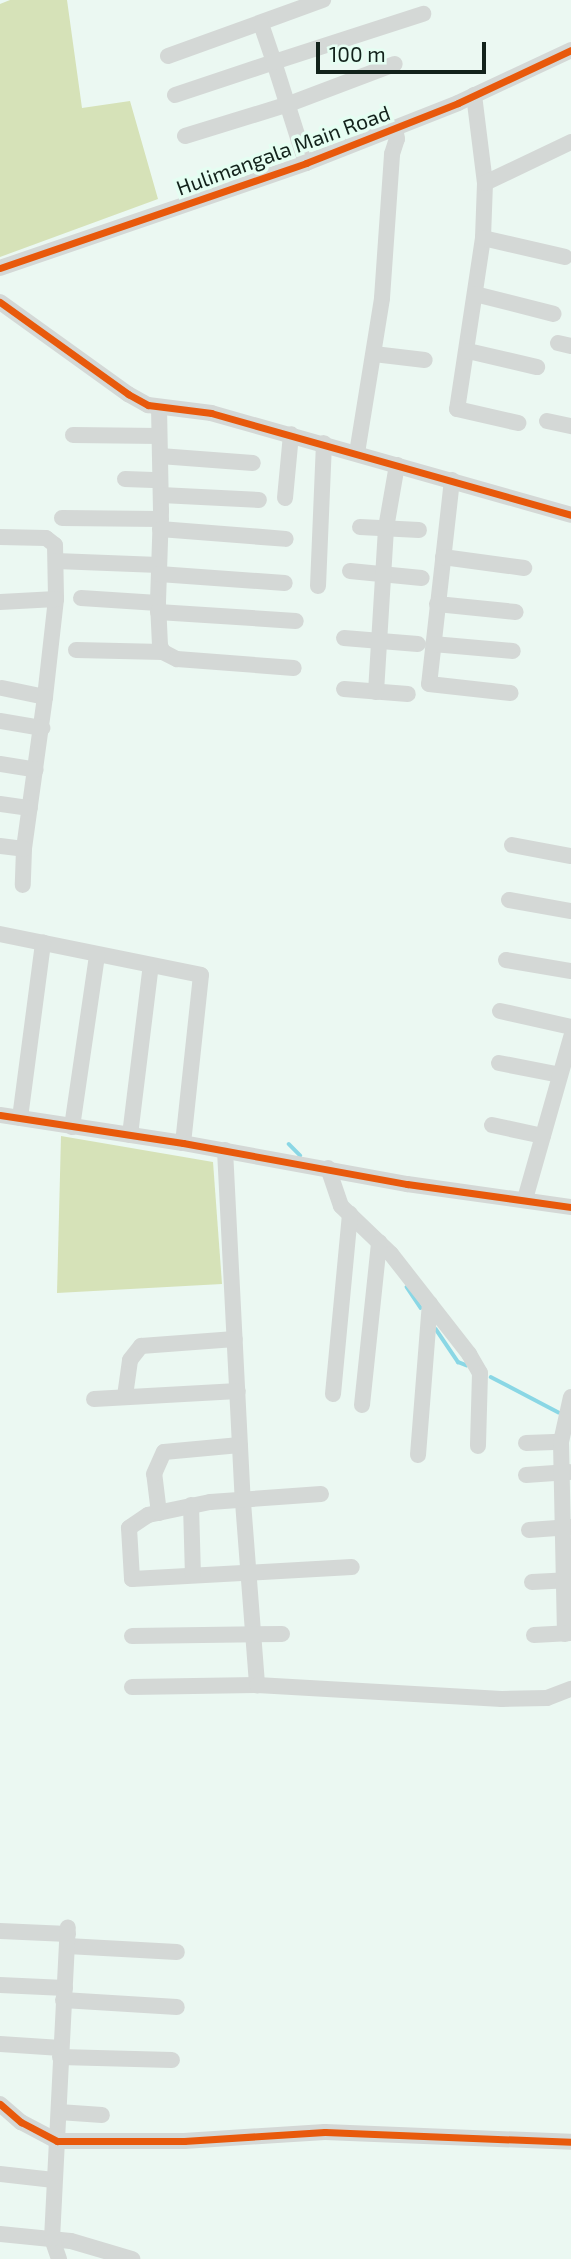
<!DOCTYPE html>
<html>
<head>
<meta charset="utf-8">
<style>
  body { margin:0 }
  #map { position:relative; width:571px; height:2259px; overflow:hidden; background:#ebf8f2; font-family:"Exo 2",sans-serif }
  div>[style] { position:absolute }
  [style*='--x'] { left:calc(var(--x)*1px); top:calc(var(--y)*1px); width:calc(var(--w)*1px); rotate:calc(var(--a)*1deg) }
  .green>* { inset:0; background:#d6e2b8 }
  .stream>* { height:3.5px; margin:-1.75px; padding:0 1.75px; transform-origin:1.75px; border-radius:1.75px; background:#8ad7e5 }
  .minor>* { height:16px; margin:-8px; padding:0 8px; transform-origin:8px; border-radius:8px; background:#d4d8d6 }
  .cycleway>* { height:7px; margin:-3.5px; padding:0 3.5px; transform-origin:3.5px; border-radius:3.5px; background:#e8590c }
  span { translate:-50% -50%; white-space:nowrap; text-align:center; line-height:1.15; -webkit-text-stroke:7px #e5fef2; paint-order:stroke }
  .street-label { font-size:21px; color:#12221b }
  .scale { position:absolute; left:316px; top:42px; width:170px; height:32px; box-sizing:border-box; border:4px solid #12221b; border-top:0; padding-left:9px; font-size:21px; line-height:24px; white-space:nowrap; color:#12221b; -webkit-text-stroke:5px #e5fef2; paint-order:stroke }
</style>
</head>
<body>
<div id="map">
  <div class="green">
    <div style="clip-path:polygon(10px 0,67px 0,82px 108px,130px 101px,158px 199px,0 257px,0 4px)"></div>
    <div style="clip-path:polygon(61px 1136px,213px 1162px,222px 1284px,57px 1293px)"></div>
  </div>
  <div class="stream">
    <div style="--x:289;--y:1144;--w:16;--a:45"></div>
    <div style="--x:407;--y:1287;--w:25;--a:56"></div>
    <div style="--x:436;--y:1329;--w:40;--a:56"></div>
    <div style="--x:458;--y:1362;--w:9;--a:21"></div>
    <div style="--x:491;--y:1377;--w:76;--a:27.6"></div>
  </div>
  <div class="minor">
    <div style="--x:168;--y:56;--w:165;--a:-19.9"></div>
    <div style="--x:175;--y:95;--w:104;--a:-18.4"></div>
    <div style="--x:274;--y:62;--w:40;--a:-108.9"></div>
    <div style="--x:474;--y:95;--w:89;--a:82.9"></div>
    <div style="--x:485;--y:183;--w:55;--a:92.1"></div>
    <div style="--x:483;--y:238;--w:173;--a:98.6"></div>
    <div style="--x:457;--y:409;--w:63;--a:12.9"></div>
    <div style="--x:185;--y:136;--w:109;--a:-17.1"></div>
    <div style="--x:289;--y:104;--w:113;--a:-20.7"></div>
    <div style="--x:306;--y:163;--w:106;--a:-107.6"></div>
    <div style="--x:274;--y:62;--w:157;--a:-17.9"></div>
    <div style="--x:485;--y:183;--w:95;--a:-25.5"></div>
    <div style="--x:483;--y:238;--w:84;--a:13"></div>
    <div style="--x:0;--y:268;--w:324;--a:-18.9"></div>
    <div style="--x:306;--y:163;--w:163;--a:-21.5"></div>
    <div style="--x:458;--y:103;--w:125;--a:-25.1"></div>
    <div style="--x:475;--y:294;--w:81;--a:14.2"></div>
    <div style="--x:0;--y:302;--w:158;--a:35.7"></div>
    <div style="--x:128;--y:394;--w:23;--a:29"></div>
    <div style="--x:148;--y:405;--w:64;--a:7.2"></div>
    <div style="--x:211;--y:413;--w:374;--a:15.8"></div>
    <div style="--x:558;--y:343;--w:13;--a:13"></div>
    <div style="--x:468;--y:351;--w:71;--a:13.1"></div>
    <div style="--x:374;--y:354;--w:51;--a:6.7"></div>
    <div style="--x:159;--y:407;--w:104;--a:88.9"></div>
    <div style="--x:161;--y:511;--w:92;--a:91.9"></div>
    <div style="--x:158;--y:603;--w:43;--a:87.3"></div>
    <div style="--x:160;--y:646;--w:7;--a:63"></div>
    <div style="--x:163;--y:652;--w:16;--a:27"></div>
    <div style="--x:177;--y:659;--w:117;--a:4.4"></div>
    <div style="--x:547;--y:421;--w:25;--a:12"></div>
    <div style="--x:73;--y:435;--w:86;--a:0.7"></div>
    <div style="--x:357;--y:453;--w:157;--a:-80.8"></div>
    <div style="--x:382;--y:298;--w:144;--a:-86"></div>
    <div style="--x:392;--y:154;--w:16;--a:-72"></div>
    <div style="--x:397;--y:139;--w:11;--a:-100"></div>
    <div style="--x:160;--y:456;--w:93;--a:4.3"></div>
    <div style="--x:125;--y:479;--w:35;--a:2"></div>
    <div style="--x:452;--y:480;--w:205;--a:96.4"></div>
    <div style="--x:429;--y:684;--w:82;--a:6.3"></div>
    <div style="--x:161;--y:495;--w:98;--a:2.9"></div>
    <div style="--x:285;--y:498;--w:64;--a:-84.6"></div>
    <div style="--x:62;--y:518;--w:99;--a:0.6"></div>
    <div style="--x:360;--y:527;--w:59;--a:2.9"></div>
    <div style="--x:160;--y:529;--w:126;--a:4.5"></div>
    <div style="--x:0;--y:537;--w:46;--a:1.2"></div>
    <div style="--x:46;--y:538;--w:11;--a:38"></div>
    <div style="--x:55;--y:545;--w:54;--a:88.9"></div>
    <div style="--x:56;--y:599;--w:99;--a:96.4"></div>
    <div style="--x:443;--y:557;--w:82;--a:7.7"></div>
    <div style="--x:56;--y:561;--w:103;--a:2.2"></div>
    <div style="--x:350;--y:571;--w:72;--a:5.6"></div>
    <div style="--x:159;--y:574;--w:126;--a:4.1"></div>
    <div style="--x:318;--y:586;--w:143;--a:-87.6"></div>
    <div style="--x:81;--y:598;--w:77;--a:3.7"></div>
    <div style="--x:0;--y:602;--w:56;--a:-3.1"></div>
    <div style="--x:437;--y:604;--w:79;--a:5.8"></div>
    <div style="--x:158;--y:612;--w:138;--a:3.7"></div>
    <div style="--x:344;--y:638;--w:74;--a:4.6"></div>
    <div style="--x:433;--y:644;--w:80;--a:5"></div>
    <div style="--x:76;--y:650;--w:87;--a:1.3"></div>
    <div style="--x:2;--y:688;--w:44;--a:11.8"></div>
    <div style="--x:45;--y:697;--w:153;--a:97.9"></div>
    <div style="--x:24;--y:849;--w:36;--a:92"></div>
    <div style="--x:344;--y:689;--w:64;--a:4.5"></div>
    <div style="--x:376;--y:692;--w:164;--a:-86.5"></div>
    <div style="--x:386;--y:528;--w:64;--a:-80.1"></div>
    <div style="--x:0;--y:721;--w:43;--a:9.5"></div>
    <div style="--x:0;--y:764;--w:36;--a:9"></div>
    <div style="--x:0;--y:804;--w:30;--a:8"></div>
    <div style="--x:512;--y:845;--w:60;--a:10.6"></div>
    <div style="--x:0;--y:846;--w:24;--a:7"></div>
    <div style="--x:509;--y:900;--w:63;--a:10.1"></div>
    <div style="--x:0;--y:934;--w:205;--a:11.5"></div>
    <div style="--x:201;--y:975;--w:169;--a:96.1"></div>
    <div style="--x:506;--y:960;--w:66;--a:9.6"></div>
    <div style="--x:500;--y:1011;--w:73;--a:12.7"></div>
    <div style="--x:499;--y:1063;--w:62;--a:11.1"></div>
    <div style="--x:0;--y:1115;--w:185;--a:8.7"></div>
    <div style="--x:183;--y:1143;--w:228;--a:10.4"></div>
    <div style="--x:407;--y:1184;--w:166;--a:8"></div>
    <div style="--x:20;--y:1118;--w:177;--a:-82.5"></div>
    <div style="--x:492;--y:1125;--w:52;--a:12.2"></div>
    <div style="--x:72;--y:1127;--w:174;--a:-81.7"></div>
    <div style="--x:130;--y:1135;--w:171;--a:-83"></div>
    <div style="--x:225;--y:1150;--w:352;--a:87.1"></div>
    <div style="--x:243;--y:1502;--w:184;--a:85.6"></div>
    <div style="--x:328;--y:1168;--w:40;--a:71.1"></div>
    <div style="--x:341;--y:1206;--w:69;--a:43.8"></div>
    <div style="--x:391;--y:1254;--w:127;--a:52"></div>
    <div style="--x:469;--y:1354;--w:22;--a:60"></div>
    <div style="--x:480;--y:1373;--w:73;--a:91.6"></div>
    <div style="--x:525;--y:1199;--w:168;--a:-74.1"></div>
    <div style="--x:333;--y:1394;--w:181;--a:-84.6"></div>
    <div style="--x:125;--y:1396;--w:36;--a:-82"></div>
    <div style="--x:130;--y:1360;--w:18;--a:-52"></div>
    <div style="--x:141;--y:1346;--w:94;--a:-4.3"></div>
    <div style="--x:94;--y:1399;--w:144;--a:-3.2"></div>
    <div style="--x:362;--y:1405;--w:164;--a:-84"></div>
    <div style="--x:526;--y:1443;--w:35;--a:-2"></div>
    <div style="--x:418;--y:1455;--w:152;--a:-85.5"></div>
    <div style="--x:526;--y:1475;--w:43;--a:-4"></div>
    <div style="--x:321;--y:1494;--w:111;--a:175.9"></div>
    <div style="--x:210;--y:1502;--w:63;--a:168.2"></div>
    <div style="--x:148;--y:1515;--w:23;--a:146"></div>
    <div style="--x:129;--y:1528;--w:51;--a:86.6"></div>
    <div style="--x:132;--y:1579;--w:220;--a:-3.1"></div>
    <div style="--x:191;--y:1505;--w:70;--a:88.4"></div>
    <div style="--x:159;--y:1513;--w:39;--a:-97"></div>
    <div style="--x:154;--y:1474;--w:24;--a:-66"></div>
    <div style="--x:164;--y:1452;--w:76;--a:-5.3"></div>
    <div style="--x:529;--y:1530;--w:42;--a:-4.1"></div>
    <div style="--x:532;--y:1582;--w:39;--a:-3"></div>
    <div style="--x:565;--y:1634;--w:192;--a:-91.2"></div>
    <div style="--x:561;--y:1442;--w:46;--a:-77.5"></div>
    <div style="--x:534;--y:1635;--w:37;--a:-3"></div>
    <div style="--x:132;--y:1636;--w:150;--a:-0.8"></div>
    <div style="--x:132;--y:1687;--w:125;--a:-0.9"></div>
    <div style="--x:257;--y:1685;--w:245;--a:3.3"></div>
    <div style="--x:502;--y:1699;--w:45;--a:-1.3"></div>
    <div style="--x:547;--y:1698;--w:26;--a:-21"></div>
    <div style="--x:0;--y:1931;--w:68;--a:2.5"></div>
    <div style="--x:67;--y:1946;--w:110;--a:3.1"></div>
    <div style="--x:0;--y:1985;--w:65;--a:2.6"></div>
    <div style="--x:63;--y:2000;--w:114;--a:3.5"></div>
    <div style="--x:0;--y:2044;--w:61;--a:3.8"></div>
    <div style="--x:60;--y:2057;--w:112;--a:1.5"></div>
    <div style="--x:0;--y:2104;--w:28;--a:41"></div>
    <div style="--x:21;--y:2122;--w:41;--a:27.8"></div>
    <div style="--x:57;--y:2141;--w:127;--a:0"></div>
    <div style="--x:184;--y:2141;--w:141;--a:-3.7"></div>
    <div style="--x:325;--y:2132;--w:246;--a:2.3"></div>
    <div style="--x:59;--y:2112;--w:43;--a:4"></div>
    <div style="--x:0;--y:2174;--w:54;--a:6.3"></div>
    <div style="--x:0;--y:2234;--w:71;--a:5.6"></div>
    <div style="--x:71;--y:2241;--w:64;--a:16.4"></div>
    <div style="--x:59;--y:2259;--w:21;--a:-109"></div>
    <div style="--x:52;--y:2239;--w:312;--a:-87.1"></div>
  </div>
  <div class="cycleway">
    <div style="--x:0;--y:268;--w:324;--a:-18.9"></div>
    <div style="--x:306;--y:163;--w:163;--a:-21.5"></div>
    <div style="--x:458;--y:103;--w:125;--a:-25.1"></div>
    <div style="--x:0;--y:302;--w:158;--a:35.7"></div>
    <div style="--x:128;--y:394;--w:23;--a:29"></div>
    <div style="--x:148;--y:405;--w:64;--a:7.2"></div>
    <div style="--x:211;--y:413;--w:374;--a:15.8"></div>
    <div style="--x:0;--y:1115;--w:185;--a:8.7"></div>
    <div style="--x:183;--y:1143;--w:228;--a:10.4"></div>
    <div style="--x:407;--y:1184;--w:166;--a:8"></div>
    <div style="--x:0;--y:2104;--w:28;--a:41"></div>
    <div style="--x:21;--y:2122;--w:41;--a:27.8"></div>
    <div style="--x:57;--y:2141;--w:127;--a:0"></div>
    <div style="--x:184;--y:2141;--w:141;--a:-3.7"></div>
    <div style="--x:325;--y:2132;--w:246;--a:2.3"></div>
  </div>
  <div class="street-label">
    <span style="left:283px;top:150px;rotate:-20deg">Hulimangala Main Road</span>
  </div>
  <div class="scale">100 m</div>
</div>
</body>
</html>
